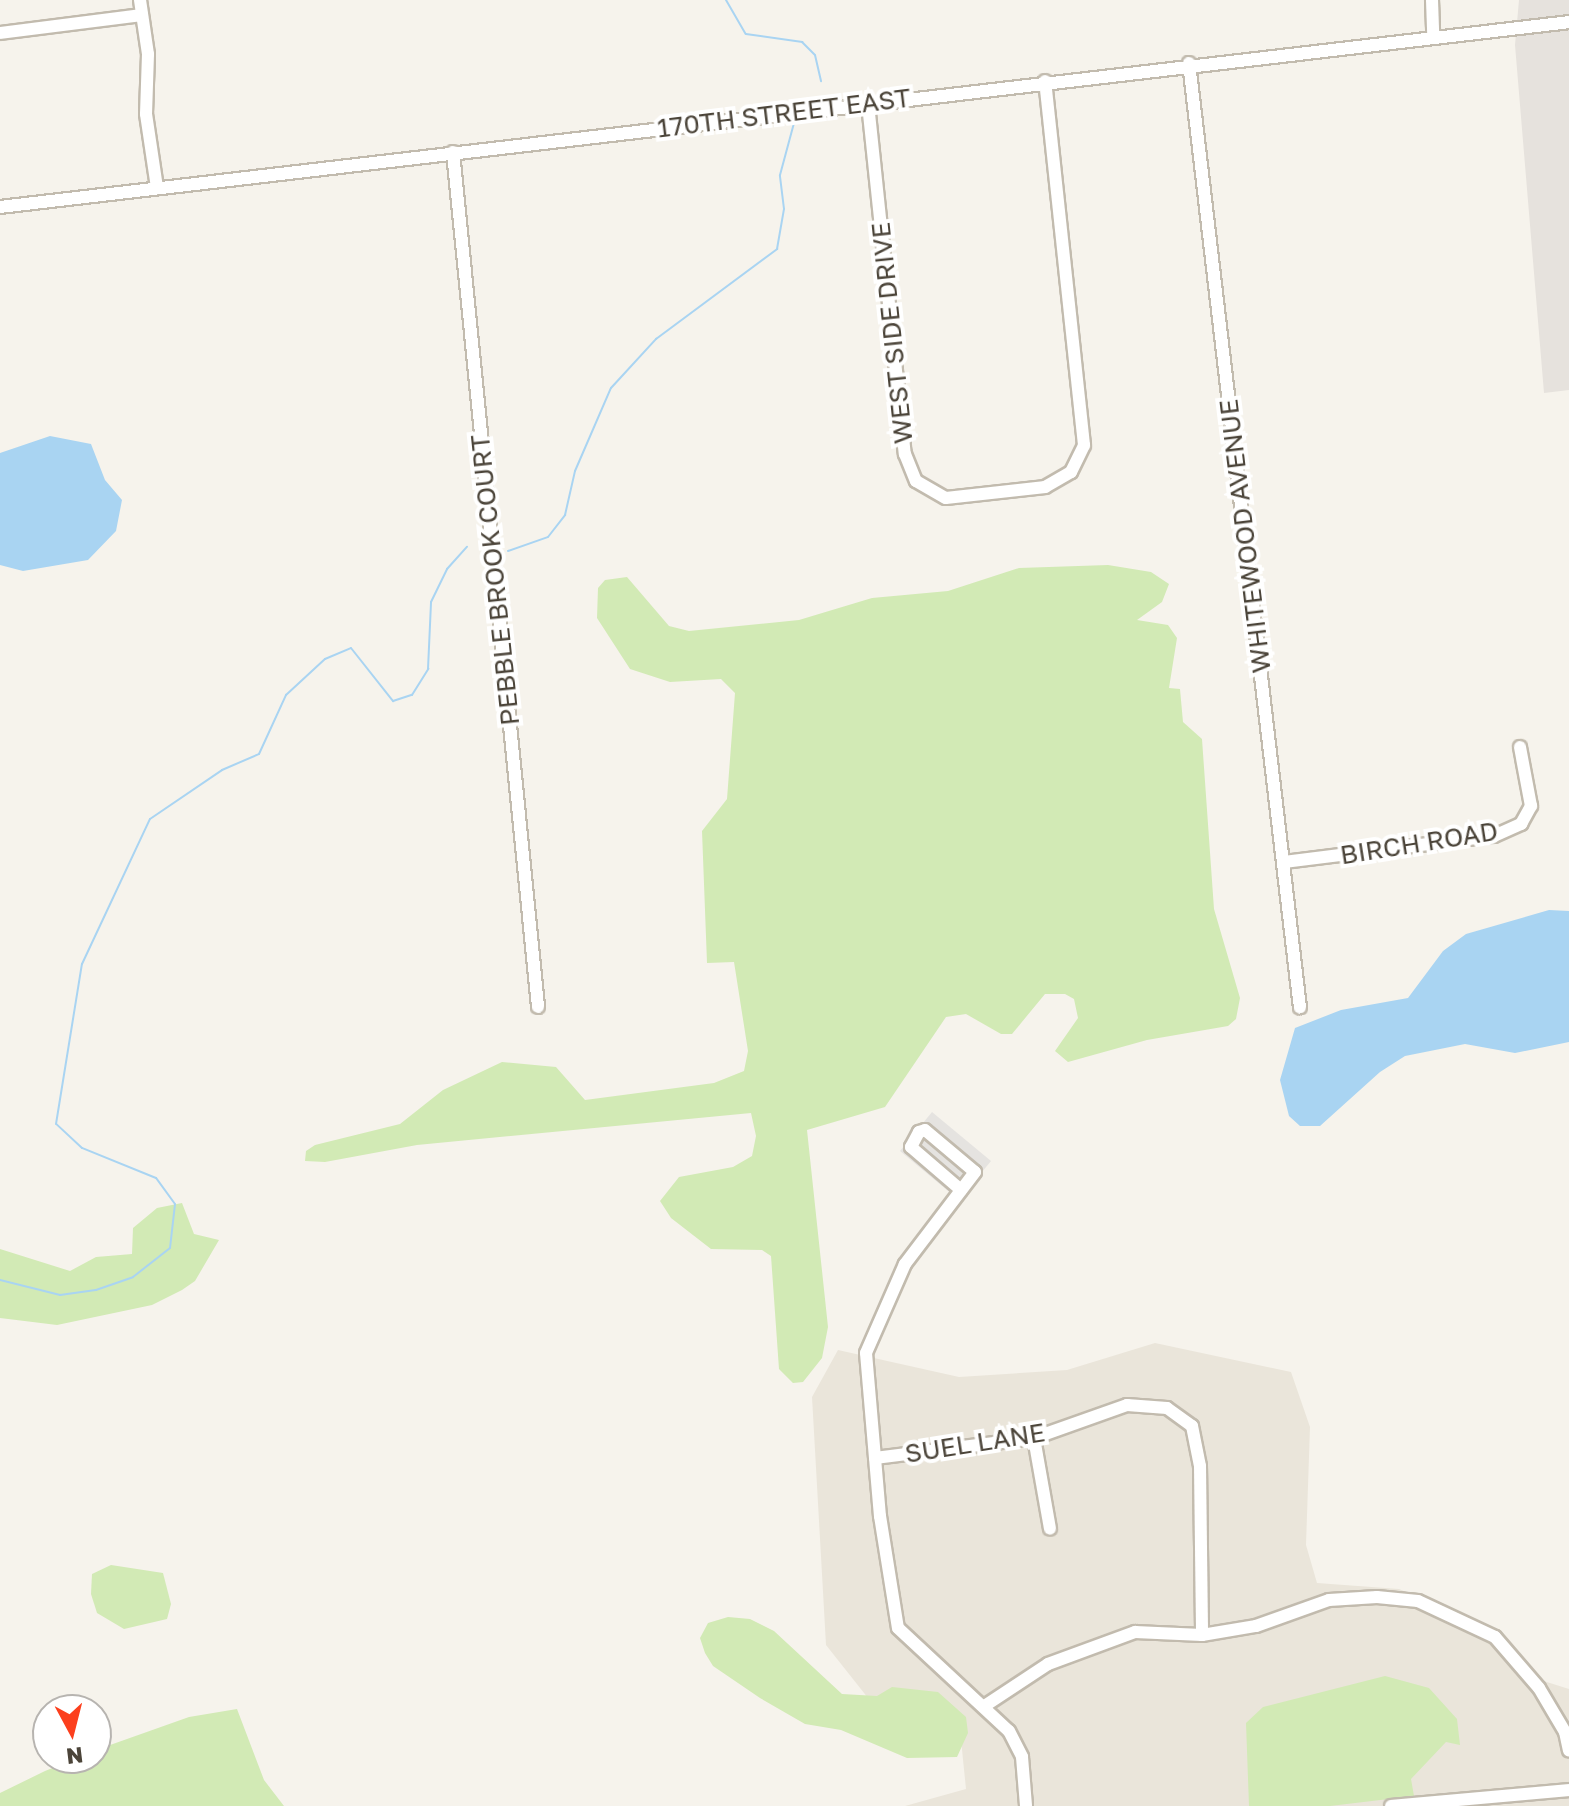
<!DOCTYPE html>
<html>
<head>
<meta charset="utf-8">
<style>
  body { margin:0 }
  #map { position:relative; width:1569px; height:1806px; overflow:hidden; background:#f6f3ec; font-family:"Golos Text",sans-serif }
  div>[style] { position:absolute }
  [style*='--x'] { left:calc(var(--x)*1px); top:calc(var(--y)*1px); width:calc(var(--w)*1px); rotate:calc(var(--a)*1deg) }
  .residential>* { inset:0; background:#eae5da }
  .industrial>* { inset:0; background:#e6e2dd }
  .green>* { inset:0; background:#d2eab5 }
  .parking>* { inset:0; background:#e5e3e0 }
  .water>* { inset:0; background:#a9d4f2 }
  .stream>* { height:2px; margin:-1px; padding:0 1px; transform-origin:1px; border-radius:1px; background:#a9d4f2 }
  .roads { filter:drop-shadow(2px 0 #c2bbae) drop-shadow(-2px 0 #c2bbae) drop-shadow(0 2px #c2bbae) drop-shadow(0 -2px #c2bbae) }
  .minor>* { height:12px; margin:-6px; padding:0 6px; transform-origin:6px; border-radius:6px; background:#fff }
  span { translate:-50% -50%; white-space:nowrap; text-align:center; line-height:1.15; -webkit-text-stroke:8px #fff; paint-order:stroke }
  .street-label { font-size:26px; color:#4b4439 }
  .north { position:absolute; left:32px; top:1694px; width:80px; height:80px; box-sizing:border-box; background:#fff; border:2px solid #b7b4b0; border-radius:50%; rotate:173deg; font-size:22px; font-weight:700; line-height:32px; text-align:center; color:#4b4439 }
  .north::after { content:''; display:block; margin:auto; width:28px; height:36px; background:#fc3f1d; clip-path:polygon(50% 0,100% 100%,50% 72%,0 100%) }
</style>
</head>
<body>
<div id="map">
  <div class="residential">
    <div style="clip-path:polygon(1155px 1343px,1291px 1372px,1310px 1427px,1306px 1545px,1317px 1583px,1399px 1589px,1488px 1626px,1534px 1678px,1569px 1689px,1569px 1806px,905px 1806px,966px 1789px,959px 1720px,868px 1698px,826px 1645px,812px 1397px,838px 1350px,959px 1377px,1067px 1370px)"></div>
  </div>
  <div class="industrial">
    <div style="clip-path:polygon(1519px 0,1569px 0,1569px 390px,1544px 393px,1515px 45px)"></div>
  </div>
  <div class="green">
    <div style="clip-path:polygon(1108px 565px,1151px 572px,1169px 584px,1162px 602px,1137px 620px,1168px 625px,1177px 638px,1169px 688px,1180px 689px,1183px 722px,1202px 739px,1214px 909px,1240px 998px,1236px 1019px,1228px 1026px,1147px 1040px,1068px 1062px,1055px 1051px,1078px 1018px,1074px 999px,1065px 994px,1045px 994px,1012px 1034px,1001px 1034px,966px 1014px,946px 1017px,885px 1107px,807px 1130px,828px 1327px,822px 1358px,803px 1382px,793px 1383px,779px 1369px,771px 1256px,762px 1250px,711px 1249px,671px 1218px,660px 1201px,679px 1177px,733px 1167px,752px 1156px,756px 1136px,751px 1113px,417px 1145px,325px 1162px,305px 1161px,306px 1151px,315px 1145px,400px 1124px,443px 1090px,502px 1062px,556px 1067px,585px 1100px,714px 1083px,744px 1071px,748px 1051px,734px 962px,707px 963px,702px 831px,727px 799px,735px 693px,721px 679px,670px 682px,630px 669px,597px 618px,598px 588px,605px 580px,627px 577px,669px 626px,689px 631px,799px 620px,872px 598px,948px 591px,1019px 568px)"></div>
    <div style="clip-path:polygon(182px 1203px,194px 1234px,219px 1240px,195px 1281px,182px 1290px,152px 1305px,57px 1325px,0 1318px,0 1249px,70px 1271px,96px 1257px,132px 1254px,133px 1228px,157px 1208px)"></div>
    <div style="clip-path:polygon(111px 1565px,163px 1573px,171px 1604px,167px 1619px,124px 1629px,97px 1613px,91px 1594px,92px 1574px)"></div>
    <div style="clip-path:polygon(728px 1617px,750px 1619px,774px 1631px,842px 1694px,877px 1696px,892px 1687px,938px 1692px,966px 1717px,968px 1733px,957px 1757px,907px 1758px,841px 1730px,805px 1724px,760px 1698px,713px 1666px,705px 1653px,700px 1638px,708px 1623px)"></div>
    <div style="clip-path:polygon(1385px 1676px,1429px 1688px,1457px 1719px,1460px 1745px,1446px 1742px,1411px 1779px,1414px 1796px,1330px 1806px,1249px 1806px,1246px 1723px,1263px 1707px)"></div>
    <div style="clip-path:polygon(237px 1709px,264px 1780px,284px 1806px,0 1806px,0 1793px,45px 1771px,77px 1758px,96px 1758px,96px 1750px,189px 1717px)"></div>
  </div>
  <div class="parking">
    <div style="clip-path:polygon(932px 1112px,991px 1161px,959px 1200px,900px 1151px)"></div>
  </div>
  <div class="water">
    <div style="clip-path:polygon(50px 436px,91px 444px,105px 480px,122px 500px,116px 531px,88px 560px,23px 571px,0 565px,0 453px)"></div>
    <div style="clip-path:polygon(1549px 910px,1569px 911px,1569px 1042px,1515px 1053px,1465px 1044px,1405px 1056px,1380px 1072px,1320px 1126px,1300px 1126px,1289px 1116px,1280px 1080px,1295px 1028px,1341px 1010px,1408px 998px,1443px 951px,1466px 934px)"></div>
  </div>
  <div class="stream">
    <div style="--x:726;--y:0;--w:39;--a:60"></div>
    <div style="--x:746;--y:34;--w:57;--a:8.1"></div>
    <div style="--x:802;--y:42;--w:18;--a:45"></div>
    <div style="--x:815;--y:55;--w:27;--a:77"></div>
    <div style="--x:508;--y:551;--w:42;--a:-19.3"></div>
    <div style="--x:548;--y:537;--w:28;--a:-52"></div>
    <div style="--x:565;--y:515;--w:45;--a:-77.2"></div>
    <div style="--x:575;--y:471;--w:90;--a:-66.6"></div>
    <div style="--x:611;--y:388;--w:67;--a:-47.4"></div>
    <div style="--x:656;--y:339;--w:151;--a:-36.6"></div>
    <div style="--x:777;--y:249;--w:41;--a:-80.1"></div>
    <div style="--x:784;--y:209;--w:34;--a:-97"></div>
    <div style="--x:780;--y:175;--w:54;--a:-74.9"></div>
    <div style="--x:0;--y:1280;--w:62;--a:14"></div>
    <div style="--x:60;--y:1295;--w:36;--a:-8"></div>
    <div style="--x:96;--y:1290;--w:39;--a:-19"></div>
    <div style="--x:133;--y:1277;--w:47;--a:-38.1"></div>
    <div style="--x:170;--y:1248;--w:44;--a:-83.5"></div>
    <div style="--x:175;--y:1204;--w:32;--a:-126"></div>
    <div style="--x:156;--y:1178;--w:80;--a:-157.9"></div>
    <div style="--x:82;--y:1148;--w:35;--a:-137"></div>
    <div style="--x:56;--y:1124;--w:162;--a:-80.8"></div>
    <div style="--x:82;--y:964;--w:160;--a:-64.9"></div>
    <div style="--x:150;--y:819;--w:87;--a:-34.2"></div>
    <div style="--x:222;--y:770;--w:40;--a:-23.4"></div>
    <div style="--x:259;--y:754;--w:65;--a:-65.4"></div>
    <div style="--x:286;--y:695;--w:53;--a:-42.7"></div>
    <div style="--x:325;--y:659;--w:28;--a:-23"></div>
    <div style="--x:351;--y:648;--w:68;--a:51.6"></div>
    <div style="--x:393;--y:701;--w:20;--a:-18"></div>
    <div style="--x:412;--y:695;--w:31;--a:-58"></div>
    <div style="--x:428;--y:669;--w:67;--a:-87.4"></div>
    <div style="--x:431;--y:602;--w:37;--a:-64"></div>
    <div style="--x:447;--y:569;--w:30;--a:-48"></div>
  </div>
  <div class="roads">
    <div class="minor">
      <div style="--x:140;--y:0;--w:55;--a:81.6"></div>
      <div style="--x:148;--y:54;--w:60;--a:91.9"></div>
      <div style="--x:146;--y:114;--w:75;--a:81.5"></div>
      <div style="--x:1432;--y:0;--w:37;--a:88"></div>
      <div style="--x:0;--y:33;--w:143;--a:-7.2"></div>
      <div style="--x:1189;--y:63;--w:951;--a:83.3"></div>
      <div style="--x:868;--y:104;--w:352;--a:84"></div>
      <div style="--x:905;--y:454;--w:29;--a:68"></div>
      <div style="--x:916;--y:481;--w:34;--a:30"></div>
      <div style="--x:946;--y:498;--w:100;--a:-6.3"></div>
      <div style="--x:1045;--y:487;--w:30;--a:-30"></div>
      <div style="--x:1071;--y:472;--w:30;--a:-64"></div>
      <div style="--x:1084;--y:445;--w:366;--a:-96.1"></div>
      <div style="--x:453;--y:152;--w:859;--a:84.32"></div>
      <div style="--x:0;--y:207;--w:1580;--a:-6.72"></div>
      <div style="--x:1284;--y:862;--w:212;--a:-7.1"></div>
      <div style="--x:1494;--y:836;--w:30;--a:-24"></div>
      <div style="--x:1521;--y:824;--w:21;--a:-61"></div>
      <div style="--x:1531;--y:806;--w:60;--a:-100.6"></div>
      <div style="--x:961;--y:1190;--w:66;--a:-139.3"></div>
      <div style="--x:911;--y:1147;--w:17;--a:-62"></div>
      <div style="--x:919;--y:1132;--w:6;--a:-18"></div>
      <div style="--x:925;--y:1130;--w:65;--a:40"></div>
      <div style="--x:975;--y:1172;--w:116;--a:127.3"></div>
      <div style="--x:905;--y:1264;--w:97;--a:113.7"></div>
      <div style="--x:866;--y:1353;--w:164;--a:85.1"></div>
      <div style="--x:880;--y:1516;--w:113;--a:80.9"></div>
      <div style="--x:898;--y:1628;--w:151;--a:42.9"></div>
      <div style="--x:1009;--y:1731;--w:29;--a:63"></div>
      <div style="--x:1022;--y:1757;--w:49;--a:85.3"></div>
      <div style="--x:1034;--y:1438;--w:92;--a:80"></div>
      <div style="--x:875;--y:1458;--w:160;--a:-7.2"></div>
      <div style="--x:1034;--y:1438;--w:99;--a:-19.5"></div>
      <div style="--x:1127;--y:1405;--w:40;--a:4.3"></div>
      <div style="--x:1167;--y:1408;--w:31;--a:36"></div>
      <div style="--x:1192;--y:1426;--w:41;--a:78.7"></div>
      <div style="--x:1200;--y:1466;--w:169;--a:89.3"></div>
      <div style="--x:986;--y:1705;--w:74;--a:-33.5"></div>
      <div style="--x:1048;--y:1664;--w:93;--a:-20.2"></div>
      <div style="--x:1135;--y:1632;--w:67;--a:2.6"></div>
      <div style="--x:1202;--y:1635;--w:55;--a:-9.5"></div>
      <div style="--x:1256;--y:1626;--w:77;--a:-19.6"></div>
      <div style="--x:1329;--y:1600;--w:48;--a:-3.6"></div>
      <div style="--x:1377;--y:1597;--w:41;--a:5.6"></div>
      <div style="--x:1418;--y:1601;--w:85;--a:25.1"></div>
      <div style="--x:1495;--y:1637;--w:67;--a:49.2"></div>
      <div style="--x:1539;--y:1688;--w:51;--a:59.4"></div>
      <div style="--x:1565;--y:1732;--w:19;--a:78"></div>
      <div style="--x:1391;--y:1806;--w:179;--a:-5.1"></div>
    </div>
  </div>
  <div class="street-label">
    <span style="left:784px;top:113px;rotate:-7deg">170TH STREET EAST</span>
    <span style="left:892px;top:333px;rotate:-96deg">WEST SIDE DRIVE</span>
    <span style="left:1245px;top:536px;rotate:-97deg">WHITEWOOD AVENUE</span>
    <span style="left:495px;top:580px;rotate:-96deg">PEBBLE BROOK COURT</span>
    <span style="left:1419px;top:843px;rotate:-9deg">BIRCH ROAD</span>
    <span style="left:975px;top:1443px;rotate:-9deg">SUEL LANE</span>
  </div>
  <div class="north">N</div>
</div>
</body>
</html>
